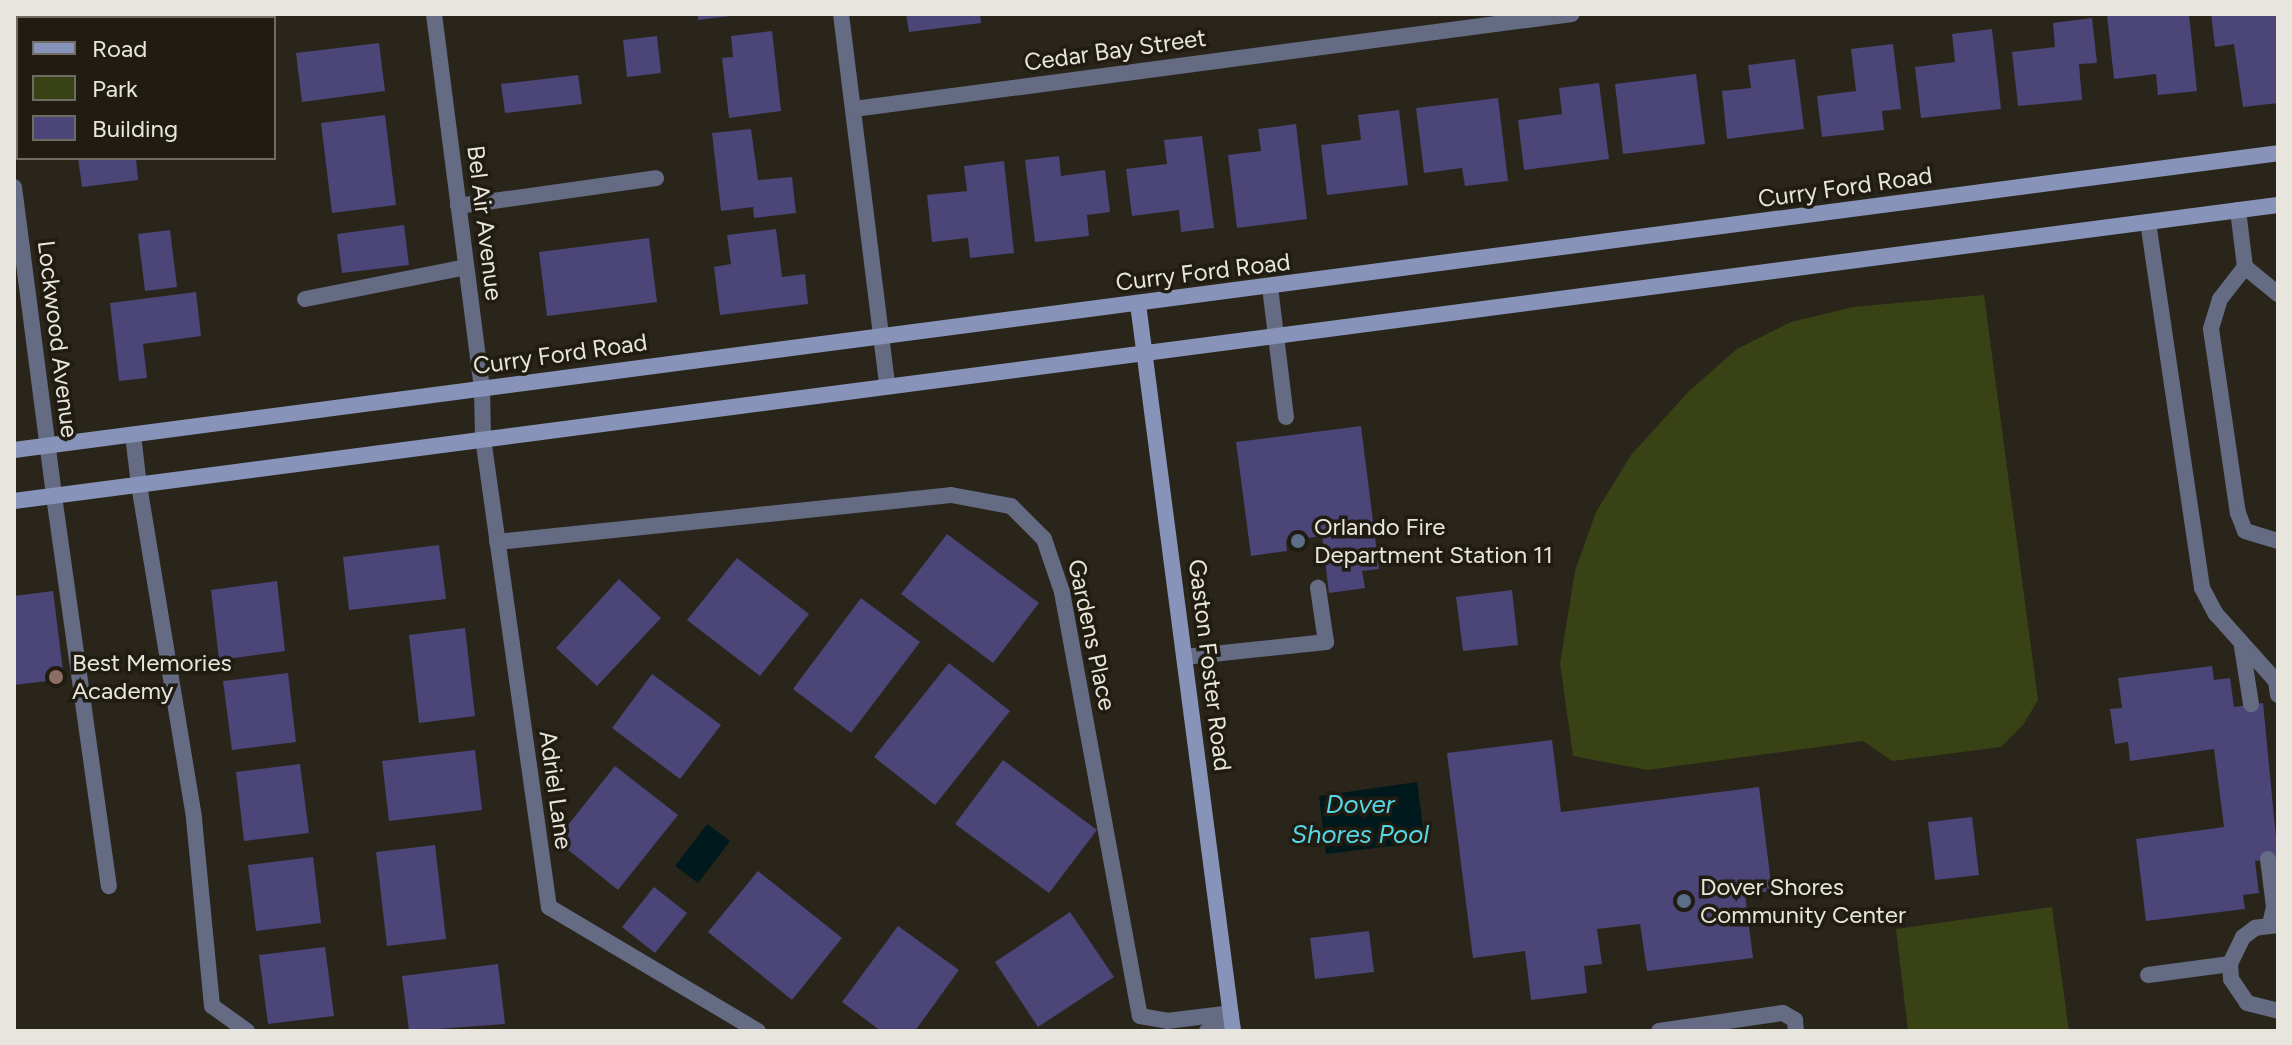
<!DOCTYPE html>
<html>
<head>
<meta charset="utf-8">
<style>
  body { margin:0 }
  #map { position:relative; width:2292px; height:1045px; overflow:hidden; background:#2a251b; font-family:Figtree,sans-serif }
  div>[style] { position:absolute }
  [style*='--x'] { left:calc(var(--x)*1px); top:calc(var(--y)*1px); width:calc(var(--w)*1px); rotate:calc(var(--a)*1deg) }
  .green>* { inset:0; background:#384214 }
  .water>* { inset:0; background:#00191c }
  .building>* { inset:0; background:#4b4578 }
  .lane>* { height:16px; margin:-8px; padding:0 8px; transform-origin:8px; border-radius:8px; background:#646b83 }
  .street>* { height:16px; margin:-8px; padding:0 8px; transform-origin:8px; border-radius:8px; background:#646b83 }
  .secondary>* { height:16px; margin:-8px; padding:0 8px; transform-origin:8px; border-radius:8px; background:#8793b8 }
  .dots>* { width:22px; height:22px; translate:-50% -50%; box-sizing:border-box; border:4px solid #201c11; border-radius:50% }
  span { translate:-50% -50%; white-space:nowrap; text-align:center; line-height:1.15; -webkit-text-stroke:7px #201c11; paint-order:stroke }
  .street-label { font-size:24px; color:#e8e5de }
  .poi-label { font-size:24px; color:#e8e5de }
  .left { translate:0 -50%; text-align:left }
  .water-label { font-size:26px; color:#55d7e6; font-style:italic }
  .frame { position:absolute; inset:0; border:16px solid #e8e5de; pointer-events:none }
  .legend { position:absolute; left:16px; top:16px; width:260px; height:144px; box-sizing:border-box; background:#201c11; border:2px solid #706c63; margin:0; padding:10px 14px; list-style:none; font-size:24px; color:#e8e5de }
  .legend li { display:flex; align-items:center; gap:16px; height:40px }
  .legend b { width:40px; border:2px solid #706c63 }
</style>
</head>
<body>
<div id="map">
  <div class="green">
    <div style="clip-path:polygon(1984px 295px,2038px 700px,2023px 725px,2001px 747px,1892px 761px,1863px 741px,1647px 770px,1573px 756px,1560px 663px,1575px 571px,1596px 512px,1631px 455px,1689px 391px,1737px 349px,1791px 322px,1853px 307px)"></div>
    <div style="clip-path:polygon(2052px 907px,2069px 1031px,1908px 1031px,1896px 929px)"></div>
  </div>
  <div class="water">
    <div style="clip-path:polygon(1417px 782px,1425px 842px,1326px 854px,1319px 796px)"></div>
    <div style="clip-path:polygon(707px 824px,730px 841px,698px 883px,675px 866px)"></div>
  </div>
  <div class="building">
    <div style="clip-path:polygon(698px 14px,730px 14px,730px 16px,698px 20px)"></div>
    <div style="clip-path:polygon(906px 14px,980px 14px,981px 23px,909px 32px)"></div>
    <div style="clip-path:polygon(2118px 14px,2189px 14px,2197px 91px,2158px 95px,2156px 74px,2114px 79px,2107px 15px)"></div>
    <div style="clip-path:polygon(2211px 14px,2278px 14px,2278px 103px,2243px 107px,2234px 44px,2215px 47px)"></div>
    <div style="clip-path:polygon(2092px 18px,2097px 63px,2079px 64px,2082px 100px,2018px 106px,2012px 52px,2055px 47px,2053px 23px)"></div>
    <div style="clip-path:polygon(1992px 29px,2001px 109px,1921px 118px,1915px 67px,1955px 62px,1952px 34px)"></div>
    <div style="clip-path:polygon(772px 31px,781px 111px,729px 118px,722px 58px,733px 57px,731px 36px)"></div>
    <div style="clip-path:polygon(657px 36px,661px 73px,627px 77px,623px 40px)"></div>
    <div style="clip-path:polygon(379px 43px,385px 91px,302px 102px,296px 53px)"></div>
    <div style="clip-path:polygon(1893px 44px,1901px 109px,1882px 111px,1884px 130px,1822px 137px,1817px 96px,1856px 91px,1851px 49px)"></div>
    <div style="clip-path:polygon(1795px 59px,1804px 129px,1727px 139px,1722px 91px,1751px 88px,1748px 65px)"></div>
    <div style="clip-path:polygon(1696px 74px,1705px 144px,1623px 154px,1615px 84px)"></div>
    <div style="clip-path:polygon(578px 75px,582px 104px,505px 113px,501px 84px)"></div>
    <div style="clip-path:polygon(1599px 83px,1609px 159px,1524px 170px,1518px 120px,1562px 114px,1559px 88px)"></div>
    <div style="clip-path:polygon(1498px 98px,1508px 181px,1465px 186px,1462px 168px,1424px 173px,1416px 108px)"></div>
    <div style="clip-path:polygon(1399px 110px,1408px 185px,1327px 195px,1321px 145px,1361px 140px,1358px 115px)"></div>
    <div style="clip-path:polygon(385px 115px,396px 205px,332px 213px,321px 123px)"></div>
    <div style="clip-path:polygon(1296px 124px,1307px 219px,1237px 228px,1228px 155px,1261px 151px,1258px 129px)"></div>
    <div style="clip-path:polygon(751px 129px,758px 180px,792px 177px,796px 213px,754px 218px,753px 207px,721px 211px,712px 133px)"></div>
    <div style="clip-path:polygon(1202px 136px,1214px 228px,1181px 232px,1179px 210px,1132px 216px,1126px 169px,1167px 164px,1164px 140px)"></div>
    <div style="clip-path:polygon(1059px 156px,1061px 176px,1105px 170px,1110px 212px,1087px 215px,1089px 236px,1035px 242px,1025px 160px)"></div>
    <div style="clip-path:polygon(78px 158px,136px 158px,138px 180px,82px 187px)"></div>
    <div style="clip-path:polygon(1004px 161px,1014px 253px,970px 258px,968px 238px,932px 242px,927px 195px,967px 191px,964px 166px)"></div>
    <div style="clip-path:polygon(404px 225px,409px 265px,342px 273px,337px 234px)"></div>
    <div style="clip-path:polygon(776px 229px,782px 277px,805px 274px,808px 304px,720px 315px,714px 267px,731px 264px,727px 235px)"></div>
    <div style="clip-path:polygon(170px 230px,177px 287px,145px 291px,138px 234px)"></div>
    <div style="clip-path:polygon(649px 238px,657px 302px,547px 316px,539px 252px)"></div>
    <div style="clip-path:polygon(196px 292px,201px 336px,143px 344px,147px 378px,119px 381px,110px 303px)"></div>
    <div style="clip-path:polygon(1361px 426px,1379px 569px,1362px 571px,1365px 588px,1329px 593px,1322px 536px,1286px 541px,1287px 551px,1251px 556px,1236px 442px)"></div>
    <div style="clip-path:polygon(947px 534px,1039px 603px,993px 663px,901px 594px)"></div>
    <div style="clip-path:polygon(439px 545px,446px 599px,349px 610px,343px 557px)"></div>
    <div style="clip-path:polygon(737px 558px,809px 614px,760px 676px,687px 620px)"></div>
    <div style="clip-path:polygon(619px 579px,661px 618px,597px 686px,556px 648px)"></div>
    <div style="clip-path:polygon(277px 581px,285px 651px,219px 660px,211px 590px)"></div>
    <div style="clip-path:polygon(1512px 590px,1518px 645px,1463px 651px,1456px 597px)"></div>
    <div style="clip-path:polygon(53px 591px,64px 679px,14px 685px,14px 596px)"></div>
    <div style="clip-path:polygon(861px 598px,920px 642px,851px 733px,793px 689px)"></div>
    <div style="clip-path:polygon(465px 628px,475px 716px,419px 723px,409px 635px)"></div>
    <div style="clip-path:polygon(949px 663px,1010px 711px,935px 805px,874px 757px)"></div>
    <div style="clip-path:polygon(2212px 666px,2214px 680px,2230px 678px,2234px 707px,2263px 703px,2278px 858px,2255px 861px,2259px 893px,2243px 895px,2245px 909px,2146px 921px,2136px 839px,2224px 827px,2214px 749px,2130px 761px,2128px 742px,2115px 744px,2110px 709px,2122px 708px,2118px 678px)"></div>
    <div style="clip-path:polygon(288px 673px,296px 742px,232px 750px,223px 681px)"></div>
    <div style="clip-path:polygon(652px 674px,721px 725px,680px 779px,612px 728px)"></div>
    <div style="clip-path:polygon(1552px 740px,1561px 812px,1759px 787px,1772px 891px,1745px 894px,1753px 958px,1647px 971px,1640px 924px,1597px 929px,1602px 964px,1584px 966px,1587px 993px,1531px 1000px,1525px 951px,1473px 958px,1447px 753px)"></div>
    <div style="clip-path:polygon(475px 750px,482px 810px,389px 821px,382px 761px)"></div>
    <div style="clip-path:polygon(1003px 760px,1097px 830px,1049px 893px,955px 824px)"></div>
    <div style="clip-path:polygon(300px 764px,309px 833px,244px 841px,236px 772px)"></div>
    <div style="clip-path:polygon(615px 766px,678px 815px,618px 890px,556px 840px)"></div>
    <div style="clip-path:polygon(1972px 817px,1979px 875px,1935px 880px,1928px 822px)"></div>
    <div style="clip-path:polygon(435px 845px,446px 939px,387px 946px,376px 852px)"></div>
    <div style="clip-path:polygon(313px 857px,321px 923px,256px 931px,248px 865px)"></div>
    <div style="clip-path:polygon(758px 871px,842px 938px,792px 1000px,708px 932px)"></div>
    <div style="clip-path:polygon(654px 887px,687px 913px,655px 953px,622px 927px)"></div>
    <div style="clip-path:polygon(1070px 912px,1114px 977px,1038px 1027px,995px 962px)"></div>
    <div style="clip-path:polygon(898px 926px,959px 970px,915px 1031px,881px 1031px,842px 1002px)"></div>
    <div style="clip-path:polygon(1369px 931px,1374px 972px,1315px 979px,1310px 938px)"></div>
    <div style="clip-path:polygon(325px 947px,334px 1016px,268px 1024px,259px 955px)"></div>
    <div style="clip-path:polygon(498px 964px,505px 1024px,409px 1031px,402px 976px)"></div>
  </div>
  <div class="lane">
    <div style="--x:458;--y:206;--w:200;--a:-8"></div>
    <div style="--x:2238;--y:210;--w:57;--a:83"></div>
    <div style="--x:2245;--y:267;--w:43;--a:39.3"></div>
    <div style="--x:2148;--y:222;--w:370;--a:81.6"></div>
    <div style="--x:2202;--y:588;--w:30;--a:62"></div>
    <div style="--x:2216;--y:614;--w:90;--a:48.2"></div>
    <div style="--x:2276;--y:681;--w:14;--a:82"></div>
    <div style="--x:2245;--y:267;--w:41;--a:128"></div>
    <div style="--x:2220;--y:299;--w:31;--a:107"></div>
    <div style="--x:2211;--y:329;--w:186;--a:81.7"></div>
    <div style="--x:2238;--y:513;--w:19;--a:69"></div>
    <div style="--x:2245;--y:531;--w:34;--a:17"></div>
    <div style="--x:1270;--y:287;--w:131;--a:83"></div>
    <div style="--x:305;--y:299;--w:164;--a:-11.2"></div>
    <div style="--x:483;--y:438;--w:474;--a:82"></div>
    <div style="--x:549;--y:907;--w:243;--a:30.7"></div>
    <div style="--x:139;--y:485;--w:338;--a:80.6"></div>
    <div style="--x:194;--y:819;--w:188;--a:84.5"></div>
    <div style="--x:212;--y:1006;--w:43;--a:35.5"></div>
    <div style="--x:54;--y:496;--w:394;--a:82"></div>
    <div style="--x:497;--y:542;--w:456;--a:-5.9"></div>
    <div style="--x:951;--y:495;--w:61;--a:10.4"></div>
    <div style="--x:1011;--y:506;--w:47;--a:45"></div>
    <div style="--x:1044;--y:539;--w:56;--a:71.2"></div>
    <div style="--x:1062;--y:592;--w:431;--a:79.6"></div>
    <div style="--x:1140;--y:1016;--w:27;--a:10"></div>
    <div style="--x:1167;--y:1021;--w:64;--a:-7.1"></div>
    <div style="--x:2242;--y:647;--w:58;--a:81"></div>
    <div style="--x:1184;--y:657;--w:143;--a:-6"></div>
    <div style="--x:1326;--y:642;--w:55;--a:-98.4"></div>
    <div style="--x:2268;--y:859;--w:48;--a:82.9"></div>
    <div style="--x:2274;--y:907;--w:17;--a:103"></div>
    <div style="--x:2278;--y:925;--w:23;--a:173"></div>
    <div style="--x:2255;--y:928;--w:15;--a:143"></div>
    <div style="--x:2243;--y:937;--w:30;--a:116"></div>
    <div style="--x:2230;--y:964;--w:15;--a:86"></div>
    <div style="--x:2231;--y:979;--w:29;--a:56"></div>
    <div style="--x:2247;--y:1003;--w:32;--a:14"></div>
    <div style="--x:2148;--y:975;--w:83;--a:-7.6"></div>
    <div style="--x:1207;--y:1031;--w:26;--a:-7"></div>
    <div style="--x:1659;--y:1031;--w:125;--a:-8.3"></div>
    <div style="--x:1783;--y:1013;--w:14;--a:30"></div>
    <div style="--x:1795;--y:1020;--w:11;--a:85"></div>
  </div>
  <div class="street">
    <div style="--x:434;--y:14;--w:378;--a:82.7"></div>
    <div style="--x:482;--y:389;--w:49;--a:88.8"></div>
    <div style="--x:841;--y:14;--w:374;--a:82.9"></div>
    <div style="--x:854;--y:109;--w:724;--a:-7.54"></div>
    <div style="--x:14;--y:187;--w:312;--a:82.6"></div>
    <div style="--x:133;--y:435;--w:50;--a:83.2"></div>
  </div>
  <div class="secondary">
    <div style="--x:1138;--y:304;--w:733;--a:82.56"></div>
    <div style="--x:14;--y:450;--w:2283;--a:-7.47"></div>
    <div style="--x:14;--y:501;--w:2283;--a:-7.45"></div>
  </div>
  <div class="dots">
    <div style="left:1298px;top:541px;background:#5c6f8a"></div>
    <div style="left:56px;top:677px;background:#8d6e63"></div>
    <div style="left:1684px;top:901px;background:#5c6f8a"></div>
  </div>
  <div class="street-label">
    <span style="left:1115px;top:50px;rotate:-8deg">Cedar Bay Street</span>
    <span style="left:1845px;top:187px;rotate:-8deg">Curry Ford Road</span>
    <span style="left:485px;top:223px;rotate:83deg">Bel Air Avenue</span>
    <span style="left:1203px;top:272px;rotate:-7deg">Curry Ford Road</span>
    <span style="left:58px;top:339px;rotate:83deg">Lockwood Avenue</span>
    <span style="left:560px;top:354px;rotate:-8deg">Curry Ford Road</span>
    <span style="left:1092px;top:635px;rotate:78deg">Gardens Place</span>
    <span style="left:1210px;top:665px;rotate:83deg">Gaston Foster Road</span>
    <span style="left:556px;top:790px;rotate:82deg">Adriel Lane</span>
  </div>
  <div class="poi-label">
    <span class="left" style="left:1314px;top:541px">Orlando Fire<br>Department Station 11</span>
    <span class="left" style="left:72px;top:677px">Best Memories<br>Academy</span>
    <span class="left" style="left:1700px;top:901px">Dover Shores<br>Community Center</span>
  </div>
  <div class="water-label">
    <span style="left:1360px;top:820px">Dover<br>Shores Pool</span>
  </div>
  <div class="frame"></div>
  <ul class="legend">
  <li><b style="height:10px;background:#8793b8"></b>Road</li>
  <li><b style="height:22px;background:#384214"></b>Park</li>
  <li><b style="height:22px;background:#4b4578"></b>Building</li>
  </ul>
</div>
</body>
</html>
